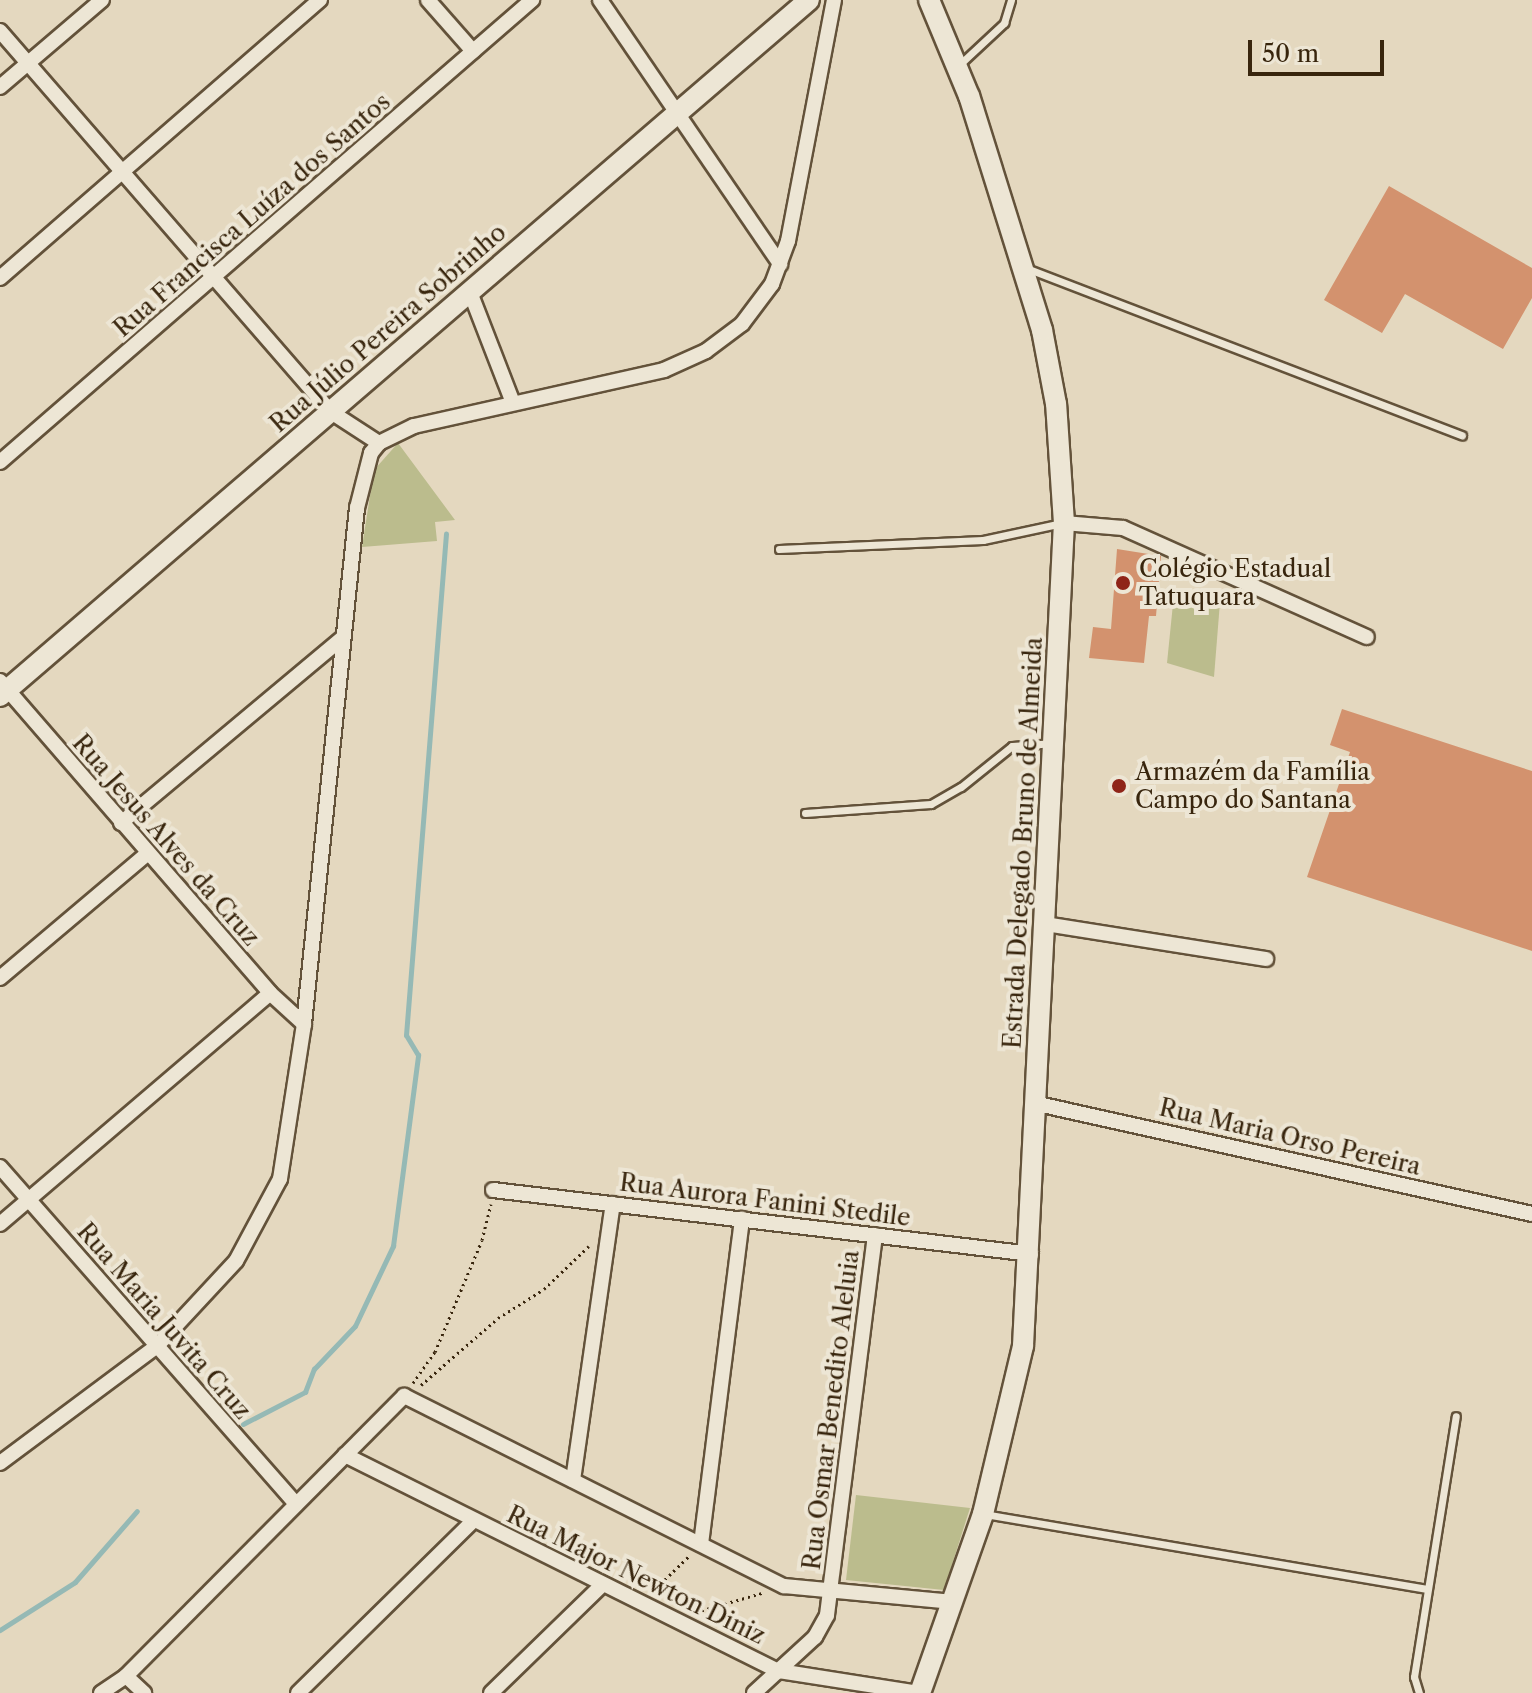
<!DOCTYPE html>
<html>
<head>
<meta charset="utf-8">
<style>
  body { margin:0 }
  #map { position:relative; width:1532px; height:1693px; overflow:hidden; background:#e4d8bf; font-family:"Libre Caslon Text",serif }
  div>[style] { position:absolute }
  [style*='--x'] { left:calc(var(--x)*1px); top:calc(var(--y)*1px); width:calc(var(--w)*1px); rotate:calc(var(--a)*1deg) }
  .green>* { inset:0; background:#bbbc8d }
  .stream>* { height:5px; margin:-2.5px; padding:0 2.5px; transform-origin:2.5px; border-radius:2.5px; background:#95b9b5 }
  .building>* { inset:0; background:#d3926e }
  .path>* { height:3px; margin-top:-1.5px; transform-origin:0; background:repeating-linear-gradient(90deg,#38250d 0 2px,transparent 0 6px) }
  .roads { filter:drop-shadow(2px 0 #63523a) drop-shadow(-2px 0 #63523a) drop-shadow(0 2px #63523a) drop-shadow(0 -2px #63523a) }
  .service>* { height:7px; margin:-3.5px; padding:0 3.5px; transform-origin:3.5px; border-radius:3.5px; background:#ede6d5 }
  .minor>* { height:14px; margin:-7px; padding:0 7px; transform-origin:7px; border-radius:7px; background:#ede6d5 }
  .secondary>* { height:20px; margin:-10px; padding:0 10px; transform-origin:10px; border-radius:10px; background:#ede6d5 }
  .dots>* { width:22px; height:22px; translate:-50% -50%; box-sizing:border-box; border:4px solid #ede6d5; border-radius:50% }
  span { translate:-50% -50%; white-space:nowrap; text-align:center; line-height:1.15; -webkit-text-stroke:8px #ede6d5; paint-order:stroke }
  .street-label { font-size:24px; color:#38250d }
  .poi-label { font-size:24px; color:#38250d }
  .left { translate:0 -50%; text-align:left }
  .scale { position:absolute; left:1248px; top:40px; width:136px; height:36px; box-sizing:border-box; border:4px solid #38250d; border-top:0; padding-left:10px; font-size:24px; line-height:28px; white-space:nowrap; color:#38250d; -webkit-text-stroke:6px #ede6d5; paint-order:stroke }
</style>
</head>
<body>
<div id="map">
  <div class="green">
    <div style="clip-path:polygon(398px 443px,455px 520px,435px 522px,437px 541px,362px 547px,374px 470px)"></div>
    <div style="clip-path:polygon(1174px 594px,1220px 602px,1214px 677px,1167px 663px)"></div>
    <div style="clip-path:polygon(856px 1495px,970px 1508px,944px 1590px,846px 1580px)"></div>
  </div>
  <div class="stream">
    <div style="--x:243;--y:1424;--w:70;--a:-27.3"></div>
    <div style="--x:305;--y:1392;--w:25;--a:-69"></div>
    <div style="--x:314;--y:1369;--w:59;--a:-46.4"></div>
    <div style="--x:355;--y:1326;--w:89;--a:-64.6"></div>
    <div style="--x:393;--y:1246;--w:193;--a:-82.5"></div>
    <div style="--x:418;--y:1055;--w:23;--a:-121"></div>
    <div style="--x:406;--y:1035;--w:503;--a:-85.44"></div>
    <div style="--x:0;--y:1630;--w:89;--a:-32.6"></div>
    <div style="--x:75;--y:1582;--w:94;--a:-48.9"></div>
  </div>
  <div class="building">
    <div style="clip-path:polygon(1389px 186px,1532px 268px,1532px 298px,1503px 349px,1405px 294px,1382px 333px,1324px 300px)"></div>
    <div style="clip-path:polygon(1117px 549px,1161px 556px,1156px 616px,1149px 616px,1144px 663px,1089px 658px,1093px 627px,1111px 629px)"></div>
    <div style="clip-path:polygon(1342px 709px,1532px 771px,1532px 951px,1307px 877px,1350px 752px,1330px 745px)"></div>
  </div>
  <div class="path">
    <div style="--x:413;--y:1383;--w:38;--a:-55"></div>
    <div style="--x:435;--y:1352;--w:121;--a:-67.2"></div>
    <div style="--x:482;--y:1240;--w:37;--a:-76"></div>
    <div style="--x:421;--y:1385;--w:102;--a:-41"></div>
    <div style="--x:498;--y:1318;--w:54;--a:-32.2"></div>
    <div style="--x:544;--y:1289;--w:62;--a:-43.7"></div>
    <div style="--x:652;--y:1592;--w:53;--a:-44.2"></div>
    <div style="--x:696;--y:1612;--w:69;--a:-16.1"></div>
  </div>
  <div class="roads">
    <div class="service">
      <div style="--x:959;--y:65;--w:62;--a:-43"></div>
      <div style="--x:1004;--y:23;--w:24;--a:-73"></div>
      <div style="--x:1026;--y:268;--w:467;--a:21"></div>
      <div style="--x:779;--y:549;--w:204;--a:-2.5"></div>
      <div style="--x:983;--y:540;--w:81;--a:-12.1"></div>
      <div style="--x:805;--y:813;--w:126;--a:-4.1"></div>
      <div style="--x:931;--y:804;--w:34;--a:-30"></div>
      <div style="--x:961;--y:787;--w:65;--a:-38.8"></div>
      <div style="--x:1012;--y:746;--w:39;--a:-4"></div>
      <div style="--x:984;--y:1514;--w:449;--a:9.6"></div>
      <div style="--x:1419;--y:1693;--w:17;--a:-107"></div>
      <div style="--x:1414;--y:1677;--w:264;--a:-80.9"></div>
    </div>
    <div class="minor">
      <div style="--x:428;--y:0;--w:68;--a:48.6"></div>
      <div style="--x:600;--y:0;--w:320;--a:55.7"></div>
      <div style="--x:0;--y:31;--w:505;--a:49.02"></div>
      <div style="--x:331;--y:412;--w:57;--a:32.9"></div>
      <div style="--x:0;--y:87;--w:134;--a:-40.5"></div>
      <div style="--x:0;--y:278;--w:424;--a:-41"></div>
      <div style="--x:470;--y:292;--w:119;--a:68.8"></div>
      <div style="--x:0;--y:462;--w:705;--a:-40.97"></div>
      <div style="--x:1064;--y:523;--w:59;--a:4.8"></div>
      <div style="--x:1123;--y:528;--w:267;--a:24.1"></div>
      <div style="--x:0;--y:681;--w:413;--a:49.1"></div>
      <div style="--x:270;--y:993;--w:46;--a:42.4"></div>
      <div style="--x:121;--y:823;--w:288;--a:-39.9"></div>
      <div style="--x:1045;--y:924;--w:224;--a:9"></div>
      <div style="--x:0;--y:978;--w:194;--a:-40.2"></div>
      <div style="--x:1038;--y:1104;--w:506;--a:12.55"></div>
      <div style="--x:0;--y:1167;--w:449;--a:48.7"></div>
      <div style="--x:493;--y:1190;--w:542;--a:6.78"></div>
      <div style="--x:0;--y:1224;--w:355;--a:-40.5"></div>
      <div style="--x:345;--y:1455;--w:485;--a:26.5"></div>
      <div style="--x:779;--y:1671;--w:143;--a:8.9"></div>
      <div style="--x:0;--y:1463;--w:196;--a:-36.7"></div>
      <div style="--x:157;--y:1346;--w:116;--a:-47.1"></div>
      <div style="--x:236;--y:1261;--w:93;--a:-61.8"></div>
      <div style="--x:280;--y:1179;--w:157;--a:-81.2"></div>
      <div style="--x:304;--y:1024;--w:519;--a:-84.14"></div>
      <div style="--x:357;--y:508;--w:57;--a:-75.7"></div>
      <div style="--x:371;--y:453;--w:13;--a:-51"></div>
      <div style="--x:379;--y:443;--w:39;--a:-26"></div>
      <div style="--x:414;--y:426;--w:256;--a:-12.6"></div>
      <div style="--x:664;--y:370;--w:46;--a:-24.3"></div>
      <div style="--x:706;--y:351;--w:45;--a:-36.9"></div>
      <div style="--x:742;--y:324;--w:50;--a:-53.1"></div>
      <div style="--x:772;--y:284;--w:46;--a:-69.6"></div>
      <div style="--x:788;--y:241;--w:245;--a:-79.2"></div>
      <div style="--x:573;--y:1480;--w:279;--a:-81.8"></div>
      <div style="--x:701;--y:1544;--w:328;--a:-82.8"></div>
      <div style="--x:126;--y:1676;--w:25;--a:43"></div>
      <div style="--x:101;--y:1693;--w:30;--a:-34"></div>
      <div style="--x:126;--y:1676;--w:395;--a:-45.2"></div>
      <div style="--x:404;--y:1396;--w:425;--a:26.6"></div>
      <div style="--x:784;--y:1586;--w:170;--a:5.4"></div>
      <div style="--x:298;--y:1693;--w:247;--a:-44.5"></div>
      <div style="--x:491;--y:1693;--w:156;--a:-44.2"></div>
      <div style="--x:754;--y:1693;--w:83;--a:-42.6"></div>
      <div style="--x:815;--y:1637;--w:25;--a:-61"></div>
      <div style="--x:827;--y:1615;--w:383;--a:-82.8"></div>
    </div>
    <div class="secondary">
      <div style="--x:0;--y:696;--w:1067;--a:-40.71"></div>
      <div style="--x:920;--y:1693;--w:190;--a:-70.6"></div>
      <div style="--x:983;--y:1514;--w:173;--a:-76.6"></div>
      <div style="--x:1023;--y:1346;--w:824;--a:-87.15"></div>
      <div style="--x:1064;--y:523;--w:119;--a:-93.8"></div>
      <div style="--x:1056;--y:404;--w:75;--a:-100.7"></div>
      <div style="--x:1042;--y:330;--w:245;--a:-107.3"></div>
      <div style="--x:969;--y:96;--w:104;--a:-112.6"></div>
    </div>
  </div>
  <div class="dots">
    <div style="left:1123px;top:583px;background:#8f2418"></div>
    <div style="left:1119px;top:786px;background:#8f2418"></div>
  </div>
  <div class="street-label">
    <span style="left:252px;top:215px;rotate:-41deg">Rua Francisca Luíza dos Santos</span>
    <span style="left:388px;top:328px;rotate:-41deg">Rua Júlio Pereira Sobrinho</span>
    <span style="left:166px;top:840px;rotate:49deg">Rua Jesus Alves da Cruz</span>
    <span style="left:1023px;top:843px;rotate:-87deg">Estrada Delegado Bruno de Almeida</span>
    <span style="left:1290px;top:1137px;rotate:13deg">Rua Maria Orso Pereira</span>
    <span style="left:765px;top:1200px;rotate:7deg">Rua Aurora Fanini Stedile</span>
    <span style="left:164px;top:1321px;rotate:49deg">Rua Maria Juvita Cruz</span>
    <span style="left:831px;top:1410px;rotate:-83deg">Rua Osmar Benedito Aleluia</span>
    <span style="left:636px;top:1575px;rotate:26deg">Rua Major Newton Diniz</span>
  </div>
  <div class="poi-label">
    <span class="left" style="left:1139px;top:583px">Colégio Estadual<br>Tatuquara</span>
    <span class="left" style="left:1135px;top:786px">Armazém da Família<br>Campo do Santana</span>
  </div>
  <div class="scale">50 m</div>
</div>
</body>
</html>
